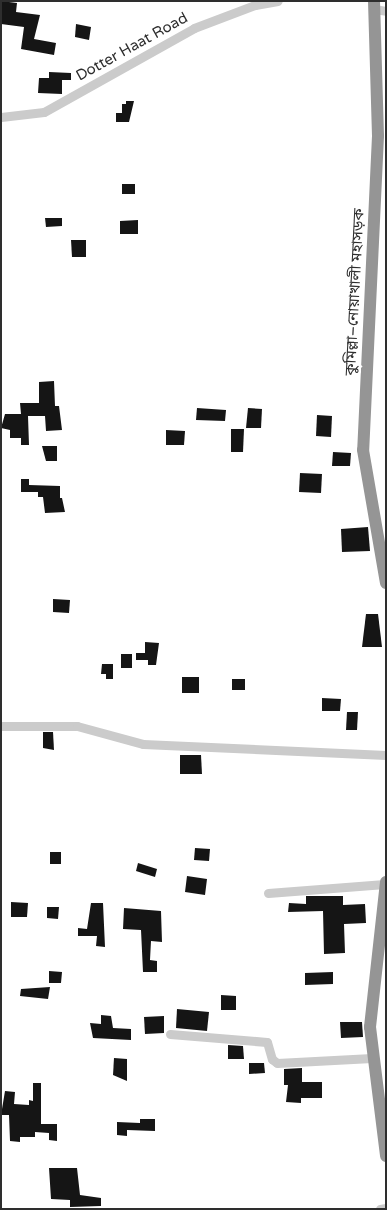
<!DOCTYPE html>
<html>
<head>
<meta charset="utf-8">
<style>
  body { margin:0 }
  #map { position:relative; width:387px; height:1210px; overflow:hidden; background:#fff; font-family:"Varela Round","Noto Sans Bengali",sans-serif }
  div>[style] { position:absolute }
  [style*='--x'] { left:calc(var(--x)*1px); top:calc(var(--y)*1px); width:calc(var(--w)*1px); rotate:calc(var(--a)*1deg) }
  .building>* { inset:0; background:#151515 }
  .minor>* { height:9px; margin:-4.5px; padding:0 4.5px; transform-origin:4.5px; border-radius:4.5px; background:#cbcbcb }
  .highway>* { height:12px; margin:-6px; padding:0 6px; transform-origin:6px; border-radius:6px; background:#959595 }
  span { translate:-50% -50%; white-space:nowrap; text-align:center; line-height:1.15; -webkit-text-stroke:5px #fff; paint-order:stroke }
  .street-label { font-size:15px; color:#2e2e2e }
  .frame { position:absolute; inset:0; border:2px solid #2e2e2e; pointer-events:none }
</style>
</head>
<body>
<div id="map">
  <div class="building">
    <div style="clip-path:polygon(1px 1px,17px 3px,16px 12px,40px 15px,34px 39px,56px 43px,54px 55px,21px 49px,24px 27px,1px 24px)"></div>
    <div style="clip-path:polygon(76px 24px,91px 27px,89px 40px,75px 37px)"></div>
    <div style="clip-path:polygon(49px 72px,71px 73px,71px 80px,62px 80px,62px 94px,38px 93px,39px 78px,49px 78px)"></div>
    <div style="clip-path:polygon(126px 101px,134px 101px,129px 122px,116px 122px,116px 113px,122px 113px,122px 104px,126px 104px)"></div>
    <div style="clip-path:polygon(122px 184px,135px 184px,135px 194px,122px 194px)"></div>
    <div style="clip-path:polygon(45px 218px,62px 218px,62px 226px,46px 227px)"></div>
    <div style="clip-path:polygon(138px 220px,138px 234px,120px 234px,120px 221px)"></div>
    <div style="clip-path:polygon(71px 240px,86px 240px,86px 257px,72px 257px)"></div>
    <div style="clip-path:polygon(54px 381px,55px 406px,59px 406px,62px 430px,46px 431px,45px 416px,28px 416px,29px 445px,21px 445px,21px 438px,10px 438px,10px 430px,1px 428px,5px 414px,21px 414px,20px 403px,39px 403px,39px 382px)"></div>
    <div style="clip-path:polygon(197px 408px,226px 410px,225px 421px,196px 420px)"></div>
    <div style="clip-path:polygon(248px 408px,262px 409px,261px 428px,246px 428px)"></div>
    <div style="clip-path:polygon(317px 415px,332px 416px,331px 437px,316px 436px)"></div>
    <div style="clip-path:polygon(231px 429px,244px 429px,243px 452px,231px 452px)"></div>
    <div style="clip-path:polygon(166px 430px,185px 431px,184px 445px,166px 445px)"></div>
    <div style="clip-path:polygon(42px 446px,57px 446px,57px 461px,46px 461px)"></div>
    <div style="clip-path:polygon(333px 452px,351px 453px,350px 466px,332px 466px)"></div>
    <div style="clip-path:polygon(300px 473px,322px 474px,321px 493px,299px 492px)"></div>
    <div style="clip-path:polygon(21px 479px,29px 479px,29px 485px,60px 486px,60px 498px,62px 498px,65px 512px,45px 513px,43px 497px,38px 497px,38px 492px,21px 492px)"></div>
    <div style="clip-path:polygon(368px 527px,370px 551px,342px 552px,341px 529px)"></div>
    <div style="clip-path:polygon(53px 599px,70px 600px,69px 613px,53px 612px)"></div>
    <div style="clip-path:polygon(366px 614px,378px 614px,382px 647px,362px 647px)"></div>
    <div style="clip-path:polygon(145px 642px,159px 643px,156px 665px,148px 665px,148px 660px,136px 660px,136px 653px,145px 653px)"></div>
    <div style="clip-path:polygon(121px 654px,132px 654px,132px 668px,121px 668px)"></div>
    <div style="clip-path:polygon(102px 664px,113px 664px,113px 679px,106px 679px,106px 674px,101px 674px)"></div>
    <div style="clip-path:polygon(182px 677px,199px 677px,199px 693px,182px 693px)"></div>
    <div style="clip-path:polygon(232px 679px,245px 679px,245px 690px,232px 690px)"></div>
    <div style="clip-path:polygon(322px 698px,341px 699px,340px 711px,322px 711px)"></div>
    <div style="clip-path:polygon(347px 712px,358px 712px,357px 730px,346px 730px)"></div>
    <div style="clip-path:polygon(43px 732px,53px 732px,54px 750px,43px 748px)"></div>
    <div style="clip-path:polygon(180px 755px,201px 755px,202px 774px,180px 774px)"></div>
    <div style="clip-path:polygon(195px 848px,210px 849px,209px 861px,194px 860px)"></div>
    <div style="clip-path:polygon(50px 852px,61px 852px,61px 864px,50px 864px)"></div>
    <div style="clip-path:polygon(138px 863px,157px 869px,155px 877px,136px 871px)"></div>
    <div style="clip-path:polygon(187px 876px,207px 879px,205px 895px,185px 892px)"></div>
    <div style="clip-path:polygon(306px 896px,343px 896px,343px 905px,365px 904px,366px 923px,344px 924px,345px 953px,324px 954px,323px 911px,288px 912px,289px 903px,306px 904px)"></div>
    <div style="clip-path:polygon(11px 902px,28px 903px,27px 917px,11px 917px)"></div>
    <div style="clip-path:polygon(91px 903px,103px 903px,105px 947px,96px 946px,97px 936px,78px 936px,78px 928px,87px 929px)"></div>
    <div style="clip-path:polygon(47px 907px,59px 907px,58px 919px,47px 918px)"></div>
    <div style="clip-path:polygon(124px 908px,161px 911px,162px 942px,151px 941px,150px 960px,157px 961px,157px 972px,143px 972px,141px 930px,123px 929px)"></div>
    <div style="clip-path:polygon(49px 971px,62px 972px,61px 983px,49px 983px)"></div>
    <div style="clip-path:polygon(333px 972px,333px 984px,305px 985px,305px 973px)"></div>
    <div style="clip-path:polygon(50px 987px,48px 999px,20px 996px,21px 989px)"></div>
    <div style="clip-path:polygon(221px 995px,236px 996px,236px 1010px,221px 1010px)"></div>
    <div style="clip-path:polygon(177px 1009px,209px 1012px,207px 1031px,176px 1028px)"></div>
    <div style="clip-path:polygon(101px 1015px,111px 1016px,113px 1028px,131px 1029px,131px 1040px,93px 1038px,90px 1023px,101px 1024px)"></div>
    <div style="clip-path:polygon(164px 1016px,164px 1033px,145px 1034px,144px 1017px)"></div>
    <div style="clip-path:polygon(340px 1022px,362px 1022px,363px 1037px,341px 1038px)"></div>
    <div style="clip-path:polygon(228px 1045px,243px 1046px,244px 1059px,228px 1059px)"></div>
    <div style="clip-path:polygon(114px 1058px,127px 1059px,127px 1081px,113px 1075px)"></div>
    <div style="clip-path:polygon(249px 1063px,264px 1063px,265px 1073px,249px 1074px)"></div>
    <div style="clip-path:polygon(302px 1068px,302px 1082px,322px 1082px,322px 1098px,301px 1098px,301px 1103px,286px 1102px,288px 1085px,284px 1085px,284px 1069px)"></div>
    <div style="clip-path:polygon(33px 1083px,41px 1083px,41px 1124px,57px 1124px,57px 1141px,49px 1140px,49px 1133px,35px 1132px,35px 1137px,20px 1137px,20px 1142px,10px 1141px,9px 1115px,1px 1115px,5px 1091px,15px 1092px,14px 1104px,29px 1105px,29px 1100px,33px 1101px)"></div>
    <div style="clip-path:polygon(140px 1119px,155px 1119px,155px 1131px,127px 1130px,127px 1136px,117px 1135px,117px 1122px,140px 1123px)"></div>
    <div style="clip-path:polygon(49px 1168px,77px 1168px,80px 1195px,101px 1198px,101px 1206px,70px 1207px,70px 1200px,51px 1199px)"></div>
  </div>
  <div class="minor">
    <div style="--x:374;--y:9;--w:12;--a:9"></div>
    <div style="--x:1;--y:117;--w:43;--a:-6.6"></div>
    <div style="--x:44;--y:112;--w:172;--a:-29.2"></div>
    <div style="--x:194;--y:28;--w:65;--a:-20.7"></div>
    <div style="--x:255;--y:5;--w:23;--a:-10"></div>
    <div style="--x:1;--y:726;--w:76;--a:0"></div>
    <div style="--x:77;--y:726;--w:68;--a:15.3"></div>
    <div style="--x:143;--y:744;--w:243;--a:2.6"></div>
    <div style="--x:268;--y:893;--w:117;--a:-4.4"></div>
    <div style="--x:170;--y:1034;--w:97;--a:4.7"></div>
    <div style="--x:267;--y:1042;--w:18;--a:74"></div>
    <div style="--x:272;--y:1059;--w:6;--a:39"></div>
    <div style="--x:277;--y:1063;--w:95;--a:-3"></div>
    <div style="--x:380;--y:1209;--w:6;--a:-9"></div>
  </div>
  <div class="highway">
    <div style="--x:374;--y:1;--w:135;--a:88.3"></div>
    <div style="--x:378;--y:136;--w:314;--a:92.7"></div>
    <div style="--x:363;--y:450;--w:135;--a:80.2"></div>
    <div style="--x:386;--y:882;--w:146;--a:96.3"></div>
    <div style="--x:370;--y:1027;--w:130;--a:82.9"></div>
  </div>
  <div class="street-label">
    <span style="left:132px;top:47px;rotate:-29deg">Dotter Haat Road</span>
    <span style="left:355px;top:292px;rotate:-87deg">কুমিল্লা–নোয়াখালী মহাসড়ক</span>
  </div>
  <div class="frame"></div>
</div>
</body>
</html>
